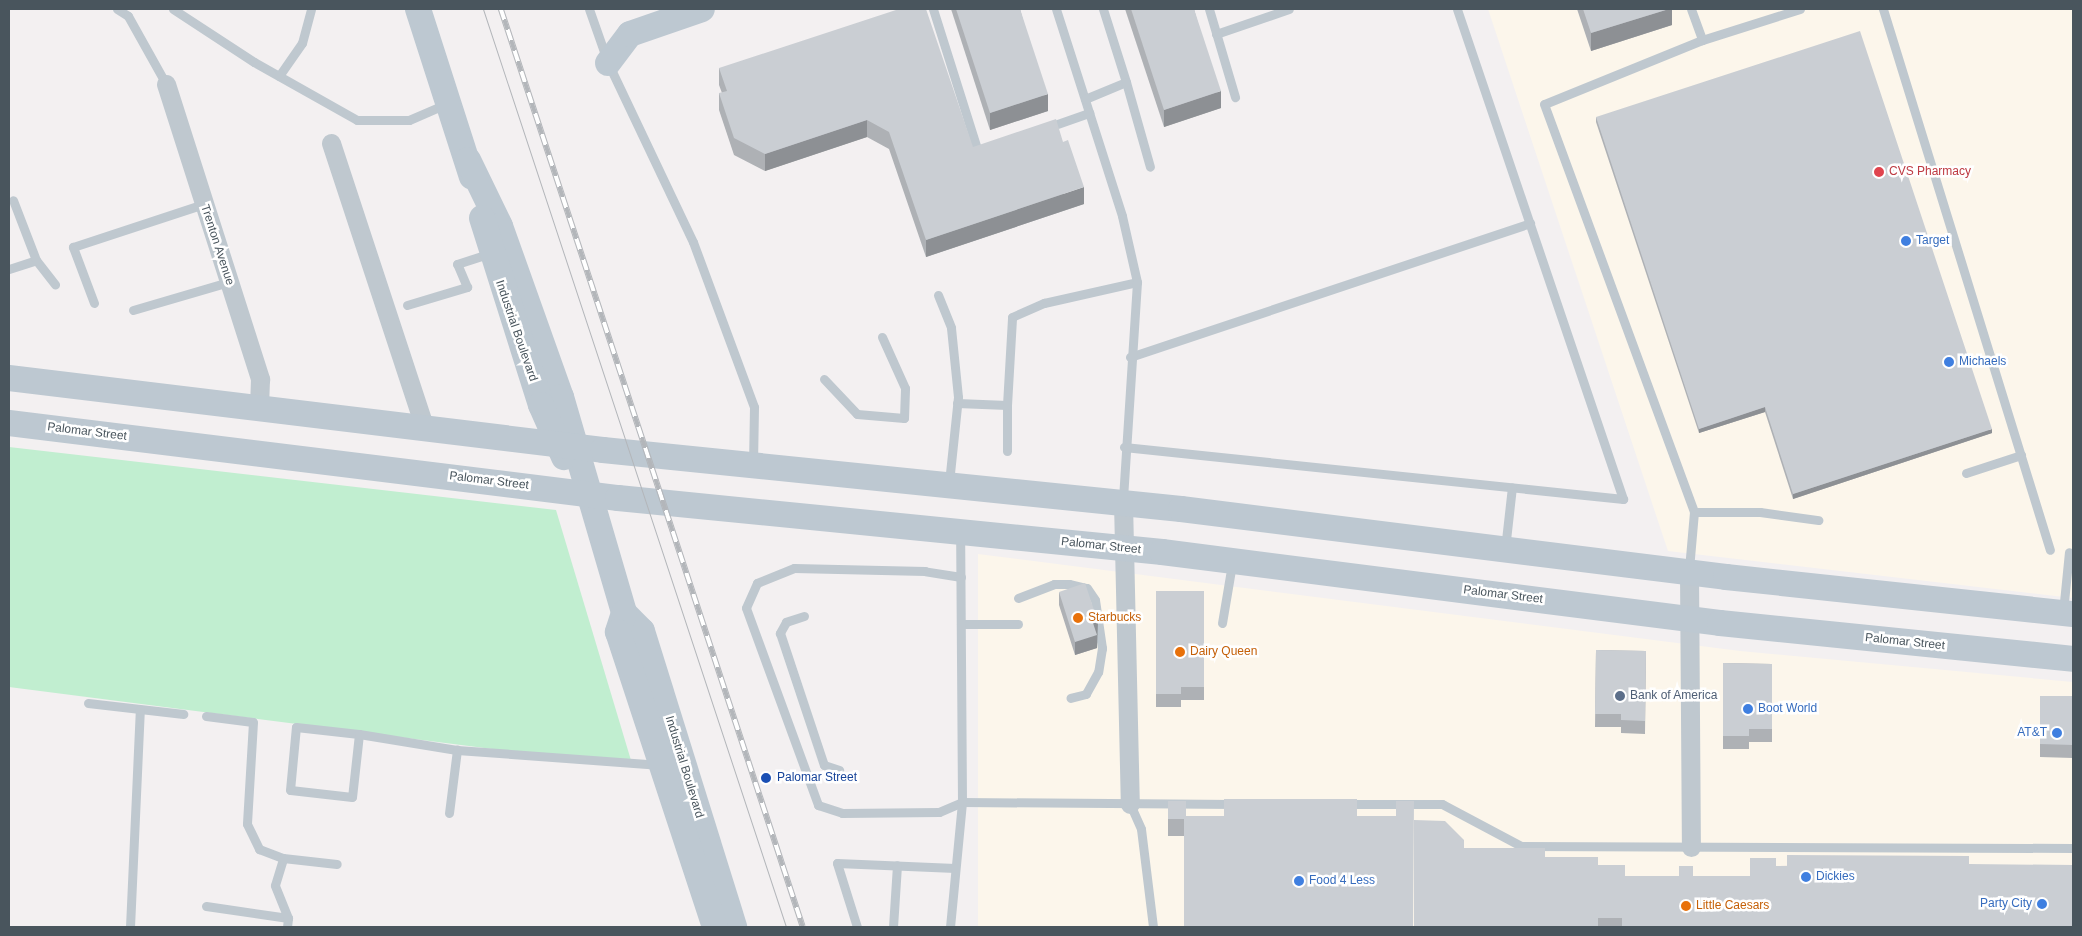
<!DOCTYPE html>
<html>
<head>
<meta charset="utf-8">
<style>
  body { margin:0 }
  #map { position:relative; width:2082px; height:936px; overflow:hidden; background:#f3f0f1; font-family:Arial,sans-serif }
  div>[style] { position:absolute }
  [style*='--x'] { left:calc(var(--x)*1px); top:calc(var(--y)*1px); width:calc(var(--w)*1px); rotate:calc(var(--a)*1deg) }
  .commercial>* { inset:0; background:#fcf6eb }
  .green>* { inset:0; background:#c1eed0 }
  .lane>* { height:9px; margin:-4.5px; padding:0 4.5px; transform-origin:4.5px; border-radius:4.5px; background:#bfc8cf }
  .street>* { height:19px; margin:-9.5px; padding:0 9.5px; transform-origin:9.5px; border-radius:9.5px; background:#bfc8cf }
  .secondary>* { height:26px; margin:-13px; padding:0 13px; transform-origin:13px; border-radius:13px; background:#bdc8d1 }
  .tram>* { height:1px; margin:-0.5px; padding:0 0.5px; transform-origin:0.5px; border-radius:0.5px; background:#b3b6ba }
  .rail>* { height:5.5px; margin-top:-2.75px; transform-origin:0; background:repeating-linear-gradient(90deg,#fff 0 11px,#b3b6ba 0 22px); box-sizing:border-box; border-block:1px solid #b3b6ba }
  .wall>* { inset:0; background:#aeb1b5 }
  .shaded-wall>* { inset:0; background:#8d9094 }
  .building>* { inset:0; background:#caced3 }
  .dots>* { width:14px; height:14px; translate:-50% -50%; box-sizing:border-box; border:2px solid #fff; border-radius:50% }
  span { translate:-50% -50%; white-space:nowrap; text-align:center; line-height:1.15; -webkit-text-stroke:5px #fff; paint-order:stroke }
  .health-label { font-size:12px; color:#be3a42 }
  .left { translate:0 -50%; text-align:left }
  .shop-label { font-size:12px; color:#366cbe }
  .right { translate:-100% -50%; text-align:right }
  .street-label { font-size:12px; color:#49555d }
  .food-label { font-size:12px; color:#c56008 }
  .service-label { font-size:12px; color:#4e5e75 }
  .transit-label { font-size:12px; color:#164399 }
  .frame { position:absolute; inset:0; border:10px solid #49555d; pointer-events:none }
</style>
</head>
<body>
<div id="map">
  <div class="commercial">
    <div style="clip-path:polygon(1488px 9px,2073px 9px,2073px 598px,1668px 551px)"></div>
    <div style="clip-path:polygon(978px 554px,1740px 651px,2073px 682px,2073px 927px,978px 927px)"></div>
  </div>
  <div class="green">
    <div style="clip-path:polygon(9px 447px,556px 510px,633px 767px,9px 687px)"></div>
  </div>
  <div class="lane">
    <div style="--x:117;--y:9;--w:13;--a:32"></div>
    <div style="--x:128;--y:16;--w:78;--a:60.8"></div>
    <div style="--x:173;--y:9;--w:97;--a:33.2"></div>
    <div style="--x:254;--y:62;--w:118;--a:29.4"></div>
    <div style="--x:357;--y:120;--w:52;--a:0"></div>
    <div style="--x:409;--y:120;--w:40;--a:-23.4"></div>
    <div style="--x:589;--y:9;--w:57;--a:70.6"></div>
    <div style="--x:608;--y:63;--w:198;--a:64.6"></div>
    <div style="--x:693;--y:242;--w:176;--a:69.7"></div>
    <div style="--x:754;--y:407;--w:56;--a:91"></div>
    <div style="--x:933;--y:9;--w:150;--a:72.5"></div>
    <div style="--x:978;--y:152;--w:4;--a:-14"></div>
    <div style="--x:1056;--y:9;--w:217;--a:72.3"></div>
    <div style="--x:1122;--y:216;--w:68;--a:77.2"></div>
    <div style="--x:1103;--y:9;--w:77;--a:72.5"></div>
    <div style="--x:1209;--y:9;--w:92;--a:73.5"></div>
    <div style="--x:1691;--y:9;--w:33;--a:70"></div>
    <div style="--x:1800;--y:9;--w:103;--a:162.4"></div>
    <div style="--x:1702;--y:40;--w:170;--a:157.9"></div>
    <div style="--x:1544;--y:104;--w:435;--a:69.8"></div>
    <div style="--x:1694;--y:512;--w:66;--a:0"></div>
    <div style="--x:1760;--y:512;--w:59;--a:7.9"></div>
    <div style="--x:1883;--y:9;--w:566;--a:72.85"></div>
    <div style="--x:1216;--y:34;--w:77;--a:-18.9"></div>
    <div style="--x:279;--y:76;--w:40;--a:-55.1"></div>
    <div style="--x:302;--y:43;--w:35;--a:-75"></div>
    <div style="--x:1085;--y:99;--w:44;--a:-22.5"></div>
    <div style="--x:1126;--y:82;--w:88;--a:74.2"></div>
    <div style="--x:1046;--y:128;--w:46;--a:-19.2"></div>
    <div style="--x:36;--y:260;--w:31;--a:52"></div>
    <div style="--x:9;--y:269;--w:28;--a:-18"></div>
    <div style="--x:36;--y:260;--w:64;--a:-111"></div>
    <div style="--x:938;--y:295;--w:35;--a:68"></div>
    <div style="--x:951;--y:328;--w:69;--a:84.2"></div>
    <div style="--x:958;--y:397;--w:85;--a:96"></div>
    <div style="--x:94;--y:303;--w:60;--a:-110.6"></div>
    <div style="--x:73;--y:247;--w:138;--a:-18.2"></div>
    <div style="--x:407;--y:305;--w:63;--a:-16.7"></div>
    <div style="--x:467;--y:287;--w:25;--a:-113"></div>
    <div style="--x:457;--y:264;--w:35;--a:-18"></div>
    <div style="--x:133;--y:310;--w:100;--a:-16.3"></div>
    <div style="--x:1130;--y:357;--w:422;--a:-18.5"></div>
    <div style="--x:824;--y:379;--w:48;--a:46.7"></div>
    <div style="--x:857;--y:414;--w:47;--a:4.9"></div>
    <div style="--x:904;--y:418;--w:30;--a:-88"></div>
    <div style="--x:905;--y:388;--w:56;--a:-114.3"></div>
    <div style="--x:957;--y:403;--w:50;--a:2.3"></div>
    <div style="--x:1007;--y:405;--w:46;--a:90"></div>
    <div style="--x:1007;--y:405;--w:88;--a:-86.7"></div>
    <div style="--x:1012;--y:317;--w:35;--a:-24"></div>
    <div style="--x:1044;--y:303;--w:95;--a:-12.7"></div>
    <div style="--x:1137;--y:282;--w:219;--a:93.7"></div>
    <div style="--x:1124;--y:447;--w:502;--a:5.95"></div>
    <div style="--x:1623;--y:499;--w:517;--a:-108.72"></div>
    <div style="--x:1966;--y:473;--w:58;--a:-18.1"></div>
    <div style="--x:1505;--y:549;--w:62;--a:-83.6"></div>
    <div style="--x:1689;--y:569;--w:57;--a:-85"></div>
    <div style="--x:961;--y:577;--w:36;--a:-171"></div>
    <div style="--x:925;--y:571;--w:131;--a:-178.7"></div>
    <div style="--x:794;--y:568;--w:40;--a:158"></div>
    <div style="--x:757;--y:583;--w:27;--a:114"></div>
    <div style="--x:746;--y:608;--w:210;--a:69.9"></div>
    <div style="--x:818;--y:805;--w:25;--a:18"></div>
    <div style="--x:842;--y:813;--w:97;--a:-0.6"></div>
    <div style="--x:939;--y:812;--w:25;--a:-23"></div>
    <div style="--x:962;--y:802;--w:274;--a:0.4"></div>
    <div style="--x:1018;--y:598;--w:39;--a:-21"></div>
    <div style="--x:1054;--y:584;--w:15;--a:0"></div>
    <div style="--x:1069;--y:584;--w:18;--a:13"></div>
    <div style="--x:1087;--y:588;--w:14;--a:56"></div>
    <div style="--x:1095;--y:600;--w:49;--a:81.7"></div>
    <div style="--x:1102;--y:648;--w:24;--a:99"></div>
    <div style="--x:1098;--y:672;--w:25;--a:119"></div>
    <div style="--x:1086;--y:694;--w:16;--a:166"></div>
    <div style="--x:2063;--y:612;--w:60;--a:-84.3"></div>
    <div style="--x:804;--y:616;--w:19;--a:162"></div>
    <div style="--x:786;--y:622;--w:13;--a:119"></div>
    <div style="--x:780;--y:633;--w:139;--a:71.6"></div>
    <div style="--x:824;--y:765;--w:16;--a:18"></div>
    <div style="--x:1222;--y:623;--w:60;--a:-80.4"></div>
    <div style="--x:961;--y:624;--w:57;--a:0"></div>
    <div style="--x:88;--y:703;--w:96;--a:6.6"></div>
    <div style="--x:206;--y:716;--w:47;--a:7.3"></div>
    <div style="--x:253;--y:722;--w:102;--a:93.4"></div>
    <div style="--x:247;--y:824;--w:28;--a:64"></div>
    <div style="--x:259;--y:849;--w:26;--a:21"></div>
    <div style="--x:359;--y:734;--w:63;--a:96.3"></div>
    <div style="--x:352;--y:797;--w:62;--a:-173.6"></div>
    <div style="--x:290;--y:790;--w:63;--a:-84.6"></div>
    <div style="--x:296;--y:727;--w:63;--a:6.3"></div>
    <div style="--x:359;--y:734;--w:99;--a:9.3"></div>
    <div style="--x:457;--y:750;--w:204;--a:4.2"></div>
    <div style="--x:1130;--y:804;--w:27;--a:66"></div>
    <div style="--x:1141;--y:829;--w:99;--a:83"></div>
    <div style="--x:1347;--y:804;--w:95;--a:0"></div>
    <div style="--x:1442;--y:804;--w:89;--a:28"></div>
    <div style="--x:1521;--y:846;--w:552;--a:0.21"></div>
    <div style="--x:449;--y:813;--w:64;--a:-82.8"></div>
    <div style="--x:206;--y:906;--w:83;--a:8.3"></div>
    <div style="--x:288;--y:918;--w:9;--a:96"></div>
    <div style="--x:288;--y:918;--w:35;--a:-112"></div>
    <div style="--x:275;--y:885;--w:28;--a:-73"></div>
    <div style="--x:283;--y:858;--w:54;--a:6.3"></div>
    <div style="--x:130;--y:927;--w:218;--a:-87.4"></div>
    <div style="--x:857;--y:927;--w:67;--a:-107.4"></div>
    <div style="--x:837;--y:863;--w:118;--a:2.4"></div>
    <div style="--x:893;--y:927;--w:62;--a:-86.3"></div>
    <div style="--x:950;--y:927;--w:126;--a:-84.5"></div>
    <div style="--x:962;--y:802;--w:268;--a:-90.4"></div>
  </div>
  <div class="street">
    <div style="--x:166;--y:84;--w:310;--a:72.3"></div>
    <div style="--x:260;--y:379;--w:27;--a:92"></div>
    <div style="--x:331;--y:143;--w:298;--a:71.8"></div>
    <div style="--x:1123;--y:502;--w:302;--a:88.7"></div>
    <div style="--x:1689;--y:572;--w:275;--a:89.6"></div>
  </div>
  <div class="secondary">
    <div style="--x:418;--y:9;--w:176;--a:72.2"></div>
    <div style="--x:608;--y:63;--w:36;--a:-53"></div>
    <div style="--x:630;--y:34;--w:76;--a:-19.1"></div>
    <div style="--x:468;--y:160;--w:73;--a:64.1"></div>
    <div style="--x:500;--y:226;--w:182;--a:70.4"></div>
    <div style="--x:561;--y:397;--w:225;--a:73.7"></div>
    <div style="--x:624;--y:613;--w:25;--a:45"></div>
    <div style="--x:642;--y:631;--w:310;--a:72.7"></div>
    <div style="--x:482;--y:218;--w:196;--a:72.5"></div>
    <div style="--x:541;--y:405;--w:57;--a:66.1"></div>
    <div style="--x:9;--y:378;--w:598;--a:6.91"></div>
    <div style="--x:603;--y:450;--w:581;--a:5.83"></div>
    <div style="--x:1181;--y:509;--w:549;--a:7.11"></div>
    <div style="--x:1726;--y:577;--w:349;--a:6.1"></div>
    <div style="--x:9;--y:423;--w:614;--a:7.02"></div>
    <div style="--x:618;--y:498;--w:547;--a:5.67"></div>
    <div style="--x:1162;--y:552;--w:562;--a:7.25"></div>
    <div style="--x:1720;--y:623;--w:355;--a:5.8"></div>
    <div style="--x:624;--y:613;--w:20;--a:108"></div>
    <div style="--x:618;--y:632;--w:311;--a:71.8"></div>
  </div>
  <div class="tram">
    <div style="--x:483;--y:9;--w:967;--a:71.73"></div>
  </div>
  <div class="rail">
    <div style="--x:501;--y:9;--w:966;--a:71.79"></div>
  </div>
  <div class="wall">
    <div style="clip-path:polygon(951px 9px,1020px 9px,1048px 111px,990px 130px)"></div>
    <div style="clip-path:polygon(1125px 9px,1194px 9px,1221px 108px,1164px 127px)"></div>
    <div style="clip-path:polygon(1577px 9px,1672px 9px,1672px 25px,1591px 51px)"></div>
    <div style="clip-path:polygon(719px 68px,973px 147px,1084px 204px,926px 257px,889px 149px,867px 137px,765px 171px,734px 155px,719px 110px,719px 93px,722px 93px,719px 85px)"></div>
    <div style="clip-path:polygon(1596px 117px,1992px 433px,1793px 499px,1765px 412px,1699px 433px,1596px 122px)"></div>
    <div style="clip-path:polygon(1156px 591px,1204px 591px,1204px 700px,1181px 700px,1181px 707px,1156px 707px)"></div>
    <div style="clip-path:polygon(1059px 592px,1098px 635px,1097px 635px,1097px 648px,1075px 655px,1059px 605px)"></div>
    <div style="clip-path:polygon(1596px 650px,1646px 651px,1645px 734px,1621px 733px,1621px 727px,1595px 727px)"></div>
    <div style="clip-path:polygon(1723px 663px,1772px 664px,1772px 742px,1749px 742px,1749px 749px,1723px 749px)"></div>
    <div style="clip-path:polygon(2040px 696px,2073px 696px,2073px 758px,2040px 757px)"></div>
    <div style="clip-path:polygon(1168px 801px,1186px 816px,1357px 816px,1413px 927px,1184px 836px,1168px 836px)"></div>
    <div style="clip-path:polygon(1464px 848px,1545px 857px,1598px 865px,1625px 876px,1750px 876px,1776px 866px,1969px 864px,2073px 927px,1414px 927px)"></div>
  </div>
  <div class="shaded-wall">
    <div style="clip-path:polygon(1669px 9px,1672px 9px,1672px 25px,1591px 51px,1591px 33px)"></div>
    <div style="clip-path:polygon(1221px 91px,1221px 108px,1164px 127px,1164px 110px)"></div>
    <div style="clip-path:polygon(1048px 94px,1048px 111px,990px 130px,990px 113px)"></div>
    <div style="clip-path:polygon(867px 120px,867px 137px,765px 171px,765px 154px)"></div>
    <div style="clip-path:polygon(1084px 187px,1084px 204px,926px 257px,926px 240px)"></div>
    <div style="clip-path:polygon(1765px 407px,1765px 412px,1699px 433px,1699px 429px)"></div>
    <div style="clip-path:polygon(1992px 429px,1992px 433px,1793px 499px,1793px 494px)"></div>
    <div style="clip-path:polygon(1098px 622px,1097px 648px,1075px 655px,1075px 642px,1093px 623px)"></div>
  </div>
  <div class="building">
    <div style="clip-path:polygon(899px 9px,926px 9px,973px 147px,1056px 119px,1063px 142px,1068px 140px,1084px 187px,926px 240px,889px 132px,867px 120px,765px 154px,734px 138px,719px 93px,727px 91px,719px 68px)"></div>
    <div style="clip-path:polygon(956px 9px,1020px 9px,1048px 94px,990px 113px)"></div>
    <div style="clip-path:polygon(1131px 9px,1194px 9px,1221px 91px,1164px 110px)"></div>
    <div style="clip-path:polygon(1583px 9px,1669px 9px,1591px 33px)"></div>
    <div style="clip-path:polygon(1860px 31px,1992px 429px,1793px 494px,1765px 407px,1699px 429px,1596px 117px)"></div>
    <div style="clip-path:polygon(1085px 583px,1098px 622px,1093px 623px,1097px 635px,1075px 642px,1059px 592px)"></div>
    <div style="clip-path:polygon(1156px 591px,1204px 591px,1204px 687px,1181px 687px,1181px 694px,1156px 694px)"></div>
    <div style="clip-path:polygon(1596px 650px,1646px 651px,1645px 721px,1621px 720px,1621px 714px,1595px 714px)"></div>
    <div style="clip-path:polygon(1723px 663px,1772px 664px,1772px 729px,1749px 729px,1749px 736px,1723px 736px)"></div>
    <div style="clip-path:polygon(2040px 696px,2073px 696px,2073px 745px,2040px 744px)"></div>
    <div style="clip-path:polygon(1224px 799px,1357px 799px,1357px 816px,1396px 816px,1396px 801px,1414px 801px,1413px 927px,1184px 927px,1184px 819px,1168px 819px,1168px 801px,1186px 801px,1186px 816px,1224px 816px)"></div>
    <div style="clip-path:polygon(1414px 820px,1445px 821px,1464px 840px,1464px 848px,1545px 848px,1545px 857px,1598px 857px,1598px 865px,1625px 865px,1625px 876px,1679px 876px,1679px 866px,1693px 866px,1693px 876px,1750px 876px,1750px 858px,1776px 858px,1776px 866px,1787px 866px,1787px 855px,1969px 856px,1969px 864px,2073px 865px,2073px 927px,1622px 927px,1622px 918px,1598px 918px,1598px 927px,1414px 927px)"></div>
  </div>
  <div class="dots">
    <div style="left:1879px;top:172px;background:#e0444e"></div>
    <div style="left:1906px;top:241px;background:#3f7fe0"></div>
    <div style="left:1949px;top:362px;background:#3f7fe0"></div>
    <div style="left:1078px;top:618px;background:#e8710a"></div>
    <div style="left:1180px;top:652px;background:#e8710a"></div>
    <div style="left:1620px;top:696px;background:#5c6f8a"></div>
    <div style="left:1748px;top:709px;background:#3f7fe0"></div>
    <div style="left:2057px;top:733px;background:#3f7fe0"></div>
    <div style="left:766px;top:778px;background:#1a4fb4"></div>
    <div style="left:1806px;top:877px;background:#3f7fe0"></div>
    <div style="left:1299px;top:881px;background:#3f7fe0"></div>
    <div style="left:2042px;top:904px;background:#3f7fe0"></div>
    <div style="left:1686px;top:906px;background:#e8710a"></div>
  </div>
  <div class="health-label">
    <span class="left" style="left:1889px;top:172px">CVS Pharmacy</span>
  </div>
  <div class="shop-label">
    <span class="left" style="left:1916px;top:241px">Target</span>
    <span class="left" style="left:1959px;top:362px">Michaels</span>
    <span class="left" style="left:1758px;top:709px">Boot World</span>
    <span class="right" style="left:2047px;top:733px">AT&amp;T</span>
    <span class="left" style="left:1816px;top:877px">Dickies</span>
    <span class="left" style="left:1309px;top:881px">Food 4 Less</span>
    <span class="right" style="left:2032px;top:904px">Party City</span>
  </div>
  <div class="street-label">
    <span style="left:217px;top:245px;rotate:72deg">Trenton Avenue</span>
    <span style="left:516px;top:331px;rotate:71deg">Industrial Boulevard</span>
    <span style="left:87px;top:432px;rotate:7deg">Palomar Street</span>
    <span style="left:489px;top:481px;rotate:7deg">Palomar Street</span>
    <span style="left:1101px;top:546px;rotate:6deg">Palomar Street</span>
    <span style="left:1503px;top:595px;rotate:7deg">Palomar Street</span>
    <span style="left:1905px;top:642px;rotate:6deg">Palomar Street</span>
    <span style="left:684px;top:767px;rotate:73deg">Industrial Boulevard</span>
  </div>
  <div class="food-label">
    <span class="left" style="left:1088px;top:618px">Starbucks</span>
    <span class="left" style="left:1190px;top:652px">Dairy Queen</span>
    <span class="left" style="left:1696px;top:906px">Little Caesars</span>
  </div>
  <div class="service-label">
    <span class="left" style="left:1630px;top:696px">Bank of America</span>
  </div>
  <div class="transit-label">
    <span class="left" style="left:777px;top:778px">Palomar Street</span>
  </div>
  <div class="frame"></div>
</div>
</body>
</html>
